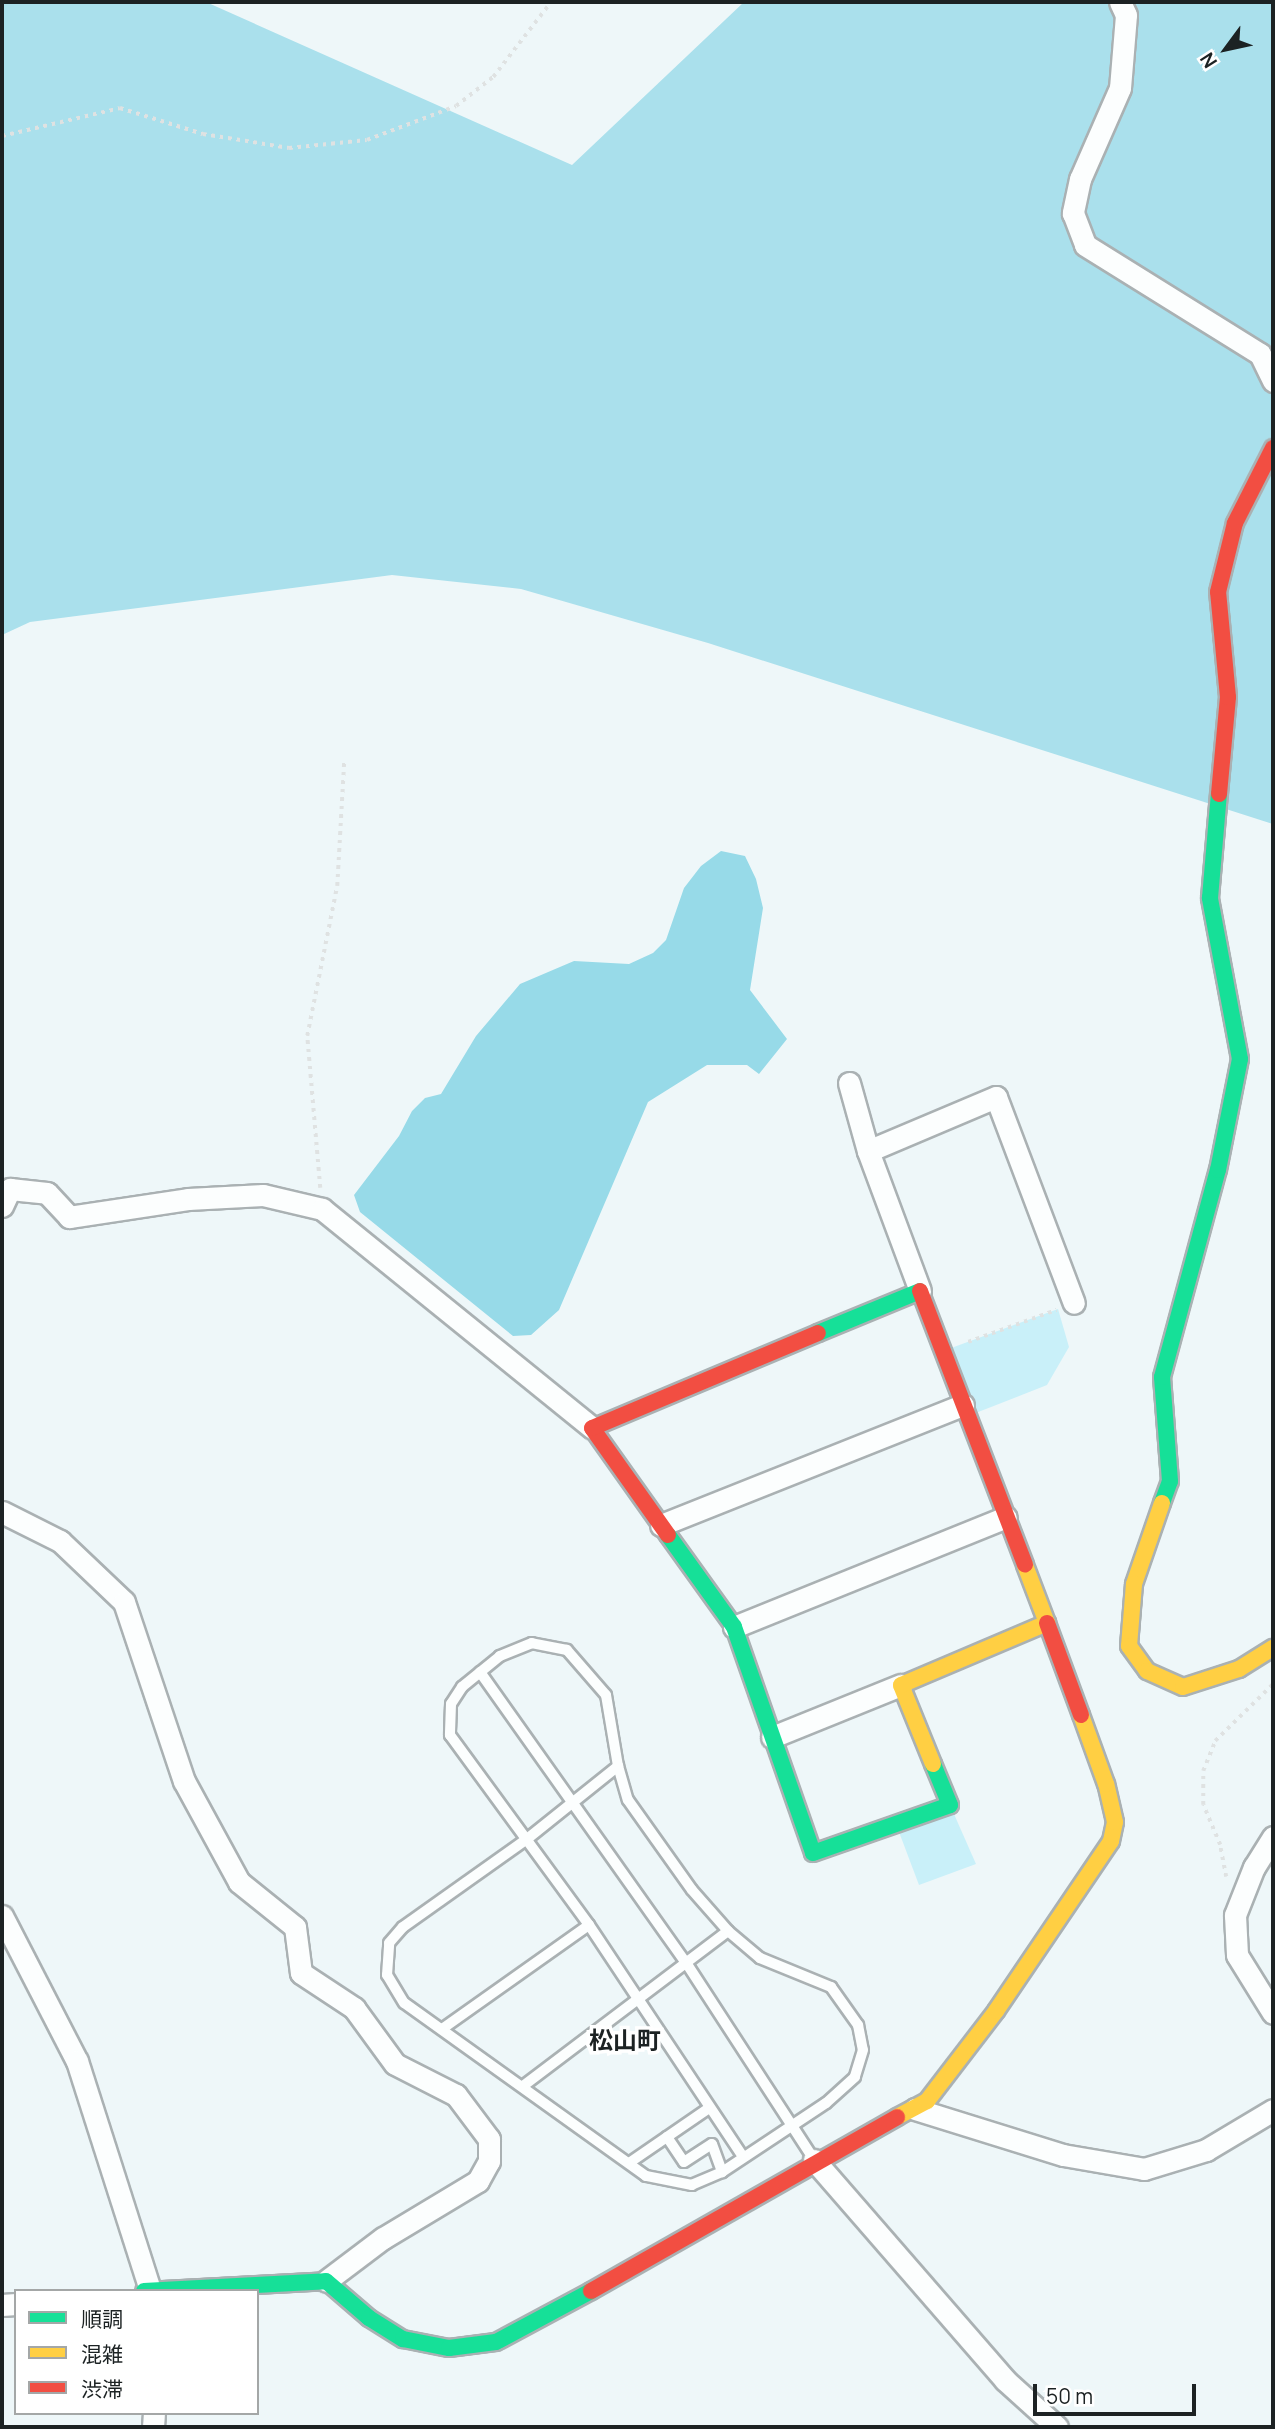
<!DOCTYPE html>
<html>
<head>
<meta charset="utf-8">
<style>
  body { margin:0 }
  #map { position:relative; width:1275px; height:2429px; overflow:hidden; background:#eef7f9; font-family:Manrope,"Noto Sans JP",sans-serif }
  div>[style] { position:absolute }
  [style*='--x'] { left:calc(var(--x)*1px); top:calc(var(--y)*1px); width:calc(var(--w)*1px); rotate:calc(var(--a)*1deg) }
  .green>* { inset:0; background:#c9f0f9 }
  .forest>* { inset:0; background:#aae0ec }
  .water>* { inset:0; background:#97dae8 }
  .path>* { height:3.5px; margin-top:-1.75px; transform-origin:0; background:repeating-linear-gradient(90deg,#dfe2e2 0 3.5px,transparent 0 8.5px) }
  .roads { filter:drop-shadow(2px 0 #aab1b3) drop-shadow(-2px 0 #aab1b3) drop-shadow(0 2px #aab1b3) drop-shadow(0 -2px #aab1b3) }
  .lane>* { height:10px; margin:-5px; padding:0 5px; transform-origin:5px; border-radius:5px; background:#fcfefe }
  .street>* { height:21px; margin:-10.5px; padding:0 10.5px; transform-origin:10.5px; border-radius:10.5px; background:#fcfefe }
  .fast>* { height:16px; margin:-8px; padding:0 8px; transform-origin:8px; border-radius:8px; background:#16e098 }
  .slow>* { height:16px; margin:-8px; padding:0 8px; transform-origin:8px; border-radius:8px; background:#ffcf43 }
  .jam>* { height:16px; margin:-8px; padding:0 8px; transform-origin:8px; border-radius:8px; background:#f24e42 }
  span { translate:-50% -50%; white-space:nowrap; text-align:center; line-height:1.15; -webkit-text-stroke:7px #fff; paint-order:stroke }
  .quarter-label { font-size:24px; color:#1c2223; font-weight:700 }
  .frame { position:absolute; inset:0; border:4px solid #1c2223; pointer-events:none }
  .legend { position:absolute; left:14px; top:2289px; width:245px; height:126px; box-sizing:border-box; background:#fff; border:2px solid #a4a7a7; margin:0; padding:9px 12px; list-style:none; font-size:21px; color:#1c2223 }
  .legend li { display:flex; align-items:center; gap:14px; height:35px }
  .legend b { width:35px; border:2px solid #a4a7a7 }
  .north { position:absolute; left:1191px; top:14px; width:70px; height:70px; -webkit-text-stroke:5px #fff; paint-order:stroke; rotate:237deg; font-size:19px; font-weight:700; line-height:28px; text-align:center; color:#1c2223 }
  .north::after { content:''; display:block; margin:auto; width:24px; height:32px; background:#1c2223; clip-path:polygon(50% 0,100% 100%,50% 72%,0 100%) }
  .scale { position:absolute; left:1033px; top:2384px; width:163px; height:32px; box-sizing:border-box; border:4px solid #1c2223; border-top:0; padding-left:9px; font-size:21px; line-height:24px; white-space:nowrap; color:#1c2223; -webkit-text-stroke:5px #fff; paint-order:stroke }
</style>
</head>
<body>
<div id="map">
  <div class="green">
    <div style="clip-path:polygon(1058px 1309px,1069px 1347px,1047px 1385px,968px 1416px,943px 1351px)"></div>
    <div style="clip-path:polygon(950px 1805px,976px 1864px,919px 1885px,896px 1824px)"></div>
  </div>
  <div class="forest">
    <div style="clip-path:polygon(2px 2px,206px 2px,572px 165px,744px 2px,1273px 2px,1273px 824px,708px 643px,521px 589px,392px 575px,30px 622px,2px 635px)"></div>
  </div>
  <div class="water">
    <div style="clip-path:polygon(721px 851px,745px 856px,756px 879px,763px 908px,750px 990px,787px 1039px,759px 1074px,747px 1065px,707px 1065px,648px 1102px,559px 1310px,531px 1335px,513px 1336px,360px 1212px,354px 1195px,399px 1136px,412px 1111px,425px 1098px,441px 1094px,476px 1036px,520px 984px,574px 961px,629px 964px,653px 953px,666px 940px,684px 888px,701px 866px)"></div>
  </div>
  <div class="path">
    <div style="--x:2;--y:136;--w:121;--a:-13.3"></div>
    <div style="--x:120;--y:108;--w:87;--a:17.4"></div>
    <div style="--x:203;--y:134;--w:87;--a:9.2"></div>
    <div style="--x:289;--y:148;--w:78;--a:-5.9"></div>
    <div style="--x:367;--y:140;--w:95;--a:-20.9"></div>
    <div style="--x:456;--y:106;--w:47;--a:-38.1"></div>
    <div style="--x:493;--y:77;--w:95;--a:-52.3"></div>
    <div style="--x:320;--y:1188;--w:153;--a:-94.9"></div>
    <div style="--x:307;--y:1036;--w:153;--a:-78.7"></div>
    <div style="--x:337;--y:886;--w:126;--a:-86.8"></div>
    <div style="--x:968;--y:1342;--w:94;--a:-20"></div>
    <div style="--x:1226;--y:1877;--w:33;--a:-101"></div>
    <div style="--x:1220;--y:1845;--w:43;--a:-113"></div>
    <div style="--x:1203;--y:1805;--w:34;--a:-90"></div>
    <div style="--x:1203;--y:1771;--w:32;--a:-68"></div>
    <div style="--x:1215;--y:1741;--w:81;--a:-44.5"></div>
  </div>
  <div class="roads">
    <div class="lane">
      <div style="--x:480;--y:1672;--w:354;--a:54.7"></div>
      <div style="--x:685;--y:1961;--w:235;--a:57"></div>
      <div style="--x:618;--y:1766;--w:35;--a:74"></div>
      <div style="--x:628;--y:1800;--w:110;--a:54.6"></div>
      <div style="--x:692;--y:1890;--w:55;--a:48.7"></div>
      <div style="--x:728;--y:1931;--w:42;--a:40.2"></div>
      <div style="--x:760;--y:1958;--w:77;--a:22.2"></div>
      <div style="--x:831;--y:1987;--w:47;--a:54.6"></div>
      <div style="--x:858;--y:2025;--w:25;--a:79"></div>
      <div style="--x:863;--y:2050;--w:28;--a:107"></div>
      <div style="--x:855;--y:2077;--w:39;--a:138"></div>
      <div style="--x:826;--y:2103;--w:125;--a:146.4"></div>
      <div style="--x:722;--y:2172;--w:33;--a:157"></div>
      <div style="--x:692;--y:2185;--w:47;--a:-168.9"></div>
      <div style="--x:646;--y:2176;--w:297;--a:-144.4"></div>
      <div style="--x:404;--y:2003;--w:33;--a:-121"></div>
      <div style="--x:387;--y:1975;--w:32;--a:-86"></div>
      <div style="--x:389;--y:1943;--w:21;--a:-49"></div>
      <div style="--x:403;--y:1927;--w:152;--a:-35.4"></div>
      <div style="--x:527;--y:1839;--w:117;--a:-38.7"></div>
      <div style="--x:618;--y:1766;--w:72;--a:-99.6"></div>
      <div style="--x:606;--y:1695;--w:60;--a:-130.9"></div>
      <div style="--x:567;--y:1650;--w:36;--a:-169"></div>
      <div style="--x:532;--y:1643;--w:35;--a:158"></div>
      <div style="--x:500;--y:1656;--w:49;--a:140.8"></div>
      <div style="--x:462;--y:1687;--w:20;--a:123"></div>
      <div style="--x:451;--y:1704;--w:31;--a:92"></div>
      <div style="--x:450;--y:1735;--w:235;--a:53.8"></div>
      <div style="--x:589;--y:1925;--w:278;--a:56.4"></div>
      <div style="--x:442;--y:2029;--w:180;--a:-35.3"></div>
      <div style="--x:523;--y:2086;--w:257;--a:-37.1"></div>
      <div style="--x:667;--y:2137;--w:30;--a:56"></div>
      <div style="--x:684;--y:2162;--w:33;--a:-33"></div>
      <div style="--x:712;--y:2144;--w:30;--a:70"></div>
      <div style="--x:629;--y:2163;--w:97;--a:-34.5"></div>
    </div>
    <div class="street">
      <div style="--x:1120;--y:2;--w:14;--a:65"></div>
      <div style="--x:1126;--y:15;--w:73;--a:94.7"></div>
      <div style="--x:1120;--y:88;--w:99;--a:113.7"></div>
      <div style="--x:1080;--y:179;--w:35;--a:102"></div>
      <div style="--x:1073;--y:213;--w:34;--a:69"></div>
      <div style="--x:1085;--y:245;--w:206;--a:31.9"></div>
      <div style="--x:1260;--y:354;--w:30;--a:64"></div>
      <div style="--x:849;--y:1083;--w:71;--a:74.4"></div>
      <div style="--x:868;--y:1151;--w:149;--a:69.6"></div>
      <div style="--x:868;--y:1151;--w:139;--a:-22.9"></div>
      <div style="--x:996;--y:1097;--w:220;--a:69.3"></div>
      <div style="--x:2;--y:1206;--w:19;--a:-65"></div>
      <div style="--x:10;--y:1189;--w:37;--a:6"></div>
      <div style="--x:47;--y:1193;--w:33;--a:47"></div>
      <div style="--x:69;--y:1217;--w:120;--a:-8.6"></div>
      <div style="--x:188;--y:1199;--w:75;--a:-3.1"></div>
      <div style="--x:263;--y:1195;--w:61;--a:13.3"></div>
      <div style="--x:322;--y:1209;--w:348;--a:39"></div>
      <div style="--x:2;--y:1512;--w:65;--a:26.6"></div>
      <div style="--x:60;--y:1541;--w:88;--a:43.6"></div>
      <div style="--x:124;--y:1602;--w:189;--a:71.5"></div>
      <div style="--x:184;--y:1781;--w:115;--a:61.4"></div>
      <div style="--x:239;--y:1882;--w:72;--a:38.8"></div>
      <div style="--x:295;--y:1927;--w:46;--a:82.6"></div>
      <div style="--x:301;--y:1973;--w:64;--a:33.4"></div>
      <div style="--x:354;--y:2008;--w:69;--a:53.8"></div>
      <div style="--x:395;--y:2064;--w:68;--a:26.9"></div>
      <div style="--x:456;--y:2095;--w:55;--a:53.1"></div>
      <div style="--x:489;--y:2139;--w:22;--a:90"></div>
      <div style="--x:489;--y:2161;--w:23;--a:119"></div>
      <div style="--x:478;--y:2181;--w:111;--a:149"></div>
      <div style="--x:383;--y:2238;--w:71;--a:143"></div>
      <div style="--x:661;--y:1525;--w:325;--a:-21.7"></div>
      <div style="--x:734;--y:1627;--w:293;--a:-22"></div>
      <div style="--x:772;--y:1737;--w:139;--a:-22"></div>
      <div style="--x:1273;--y:1837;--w:36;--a:122"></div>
      <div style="--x:1254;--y:1867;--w:52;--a:111.6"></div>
      <div style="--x:1235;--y:1915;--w:40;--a:87.1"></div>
      <div style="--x:1237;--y:1955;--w:68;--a:58.2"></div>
      <div style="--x:2;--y:1916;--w:163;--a:62.7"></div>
      <div style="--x:77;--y:2061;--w:240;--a:72.3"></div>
      <div style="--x:915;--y:2109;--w:155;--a:17.3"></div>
      <div style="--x:1063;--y:2155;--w:82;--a:9.8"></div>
      <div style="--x:1144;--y:2169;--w:65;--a:-17"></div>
      <div style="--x:1206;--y:2150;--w:78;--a:-30.8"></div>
      <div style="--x:814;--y:2160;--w:291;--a:49"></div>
      <div style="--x:1005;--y:2380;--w:70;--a:42.1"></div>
      <div style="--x:2;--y:2305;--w:14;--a:-4"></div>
      <div style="--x:153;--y:2427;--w:14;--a:-86"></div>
    </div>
    <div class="fast">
      <div style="--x:818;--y:1333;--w:110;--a:-22.4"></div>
      <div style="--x:1162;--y:1503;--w:23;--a:-70"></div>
      <div style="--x:1170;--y:1481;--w:104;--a:-94.4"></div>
      <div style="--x:1162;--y:1377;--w:214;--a:-74.9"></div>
      <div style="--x:1218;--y:1170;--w:113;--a:-78.8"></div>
      <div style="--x:1240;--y:1059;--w:164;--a:-100.6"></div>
      <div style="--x:1210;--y:898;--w:104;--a:-85.1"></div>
      <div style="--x:668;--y:1535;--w:113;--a:54.3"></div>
      <div style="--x:734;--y:1627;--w:239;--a:70.7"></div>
      <div style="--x:813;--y:1853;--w:145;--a:-19.3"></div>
      <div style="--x:950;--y:1805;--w:44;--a:-112.5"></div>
      <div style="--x:144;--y:2291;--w:182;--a:-3.1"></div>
      <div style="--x:326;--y:2281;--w:57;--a:40.7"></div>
      <div style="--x:369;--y:2318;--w:40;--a:32"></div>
      <div style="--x:403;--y:2339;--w:47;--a:11.1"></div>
      <div style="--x:449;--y:2348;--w:47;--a:-7.3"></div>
      <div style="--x:496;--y:2342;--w:108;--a:-28.2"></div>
    </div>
    <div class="slow">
      <div style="--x:1162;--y:1503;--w:86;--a:109.1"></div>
      <div style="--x:1134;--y:1584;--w:62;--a:94.6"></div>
      <div style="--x:1129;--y:1646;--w:31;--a:54"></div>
      <div style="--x:1147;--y:1671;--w:39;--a:24"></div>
      <div style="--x:1183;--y:1687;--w:59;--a:-17.8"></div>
      <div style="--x:1239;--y:1669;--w:40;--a:-32"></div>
      <div style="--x:933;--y:1764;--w:85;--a:-112.1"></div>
      <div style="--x:901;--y:1685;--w:159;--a:-23"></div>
      <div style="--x:1047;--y:1623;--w:62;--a:-110.8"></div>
      <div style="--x:897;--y:2117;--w:34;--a:-28"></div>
      <div style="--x:927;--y:2101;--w:113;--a:-52.5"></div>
      <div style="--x:996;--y:2011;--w:205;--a:-55.9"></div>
      <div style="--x:1111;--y:1841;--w:19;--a:-78"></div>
      <div style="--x:1115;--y:1822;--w:39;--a:-103"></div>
      <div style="--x:1106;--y:1784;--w:73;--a:-109.9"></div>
    </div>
    <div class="jam">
      <div style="--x:1219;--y:794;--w:97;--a:-84.7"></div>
      <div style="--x:1228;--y:697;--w:105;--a:-95.4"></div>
      <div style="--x:1218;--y:592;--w:71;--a:-76.2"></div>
      <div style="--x:1235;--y:523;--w:84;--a:-63.1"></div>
      <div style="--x:920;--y:1291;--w:293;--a:69"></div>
      <div style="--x:668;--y:1535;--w:131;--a:-125.4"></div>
      <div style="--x:592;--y:1428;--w:245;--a:-22.8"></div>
      <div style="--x:1047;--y:1623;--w:98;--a:69.7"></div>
      <div style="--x:591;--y:2291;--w:352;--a:-29.6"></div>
    </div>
  </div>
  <div class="quarter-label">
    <span style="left:625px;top:2040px">松山町</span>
  </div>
  <div class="frame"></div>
  <ul class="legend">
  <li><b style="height:9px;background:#16e098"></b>順調</li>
  <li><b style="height:9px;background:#ffcf43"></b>混雑</li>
  <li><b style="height:9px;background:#f24e42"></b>渋滞</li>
  </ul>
  <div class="north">N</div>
  <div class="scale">50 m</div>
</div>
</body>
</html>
